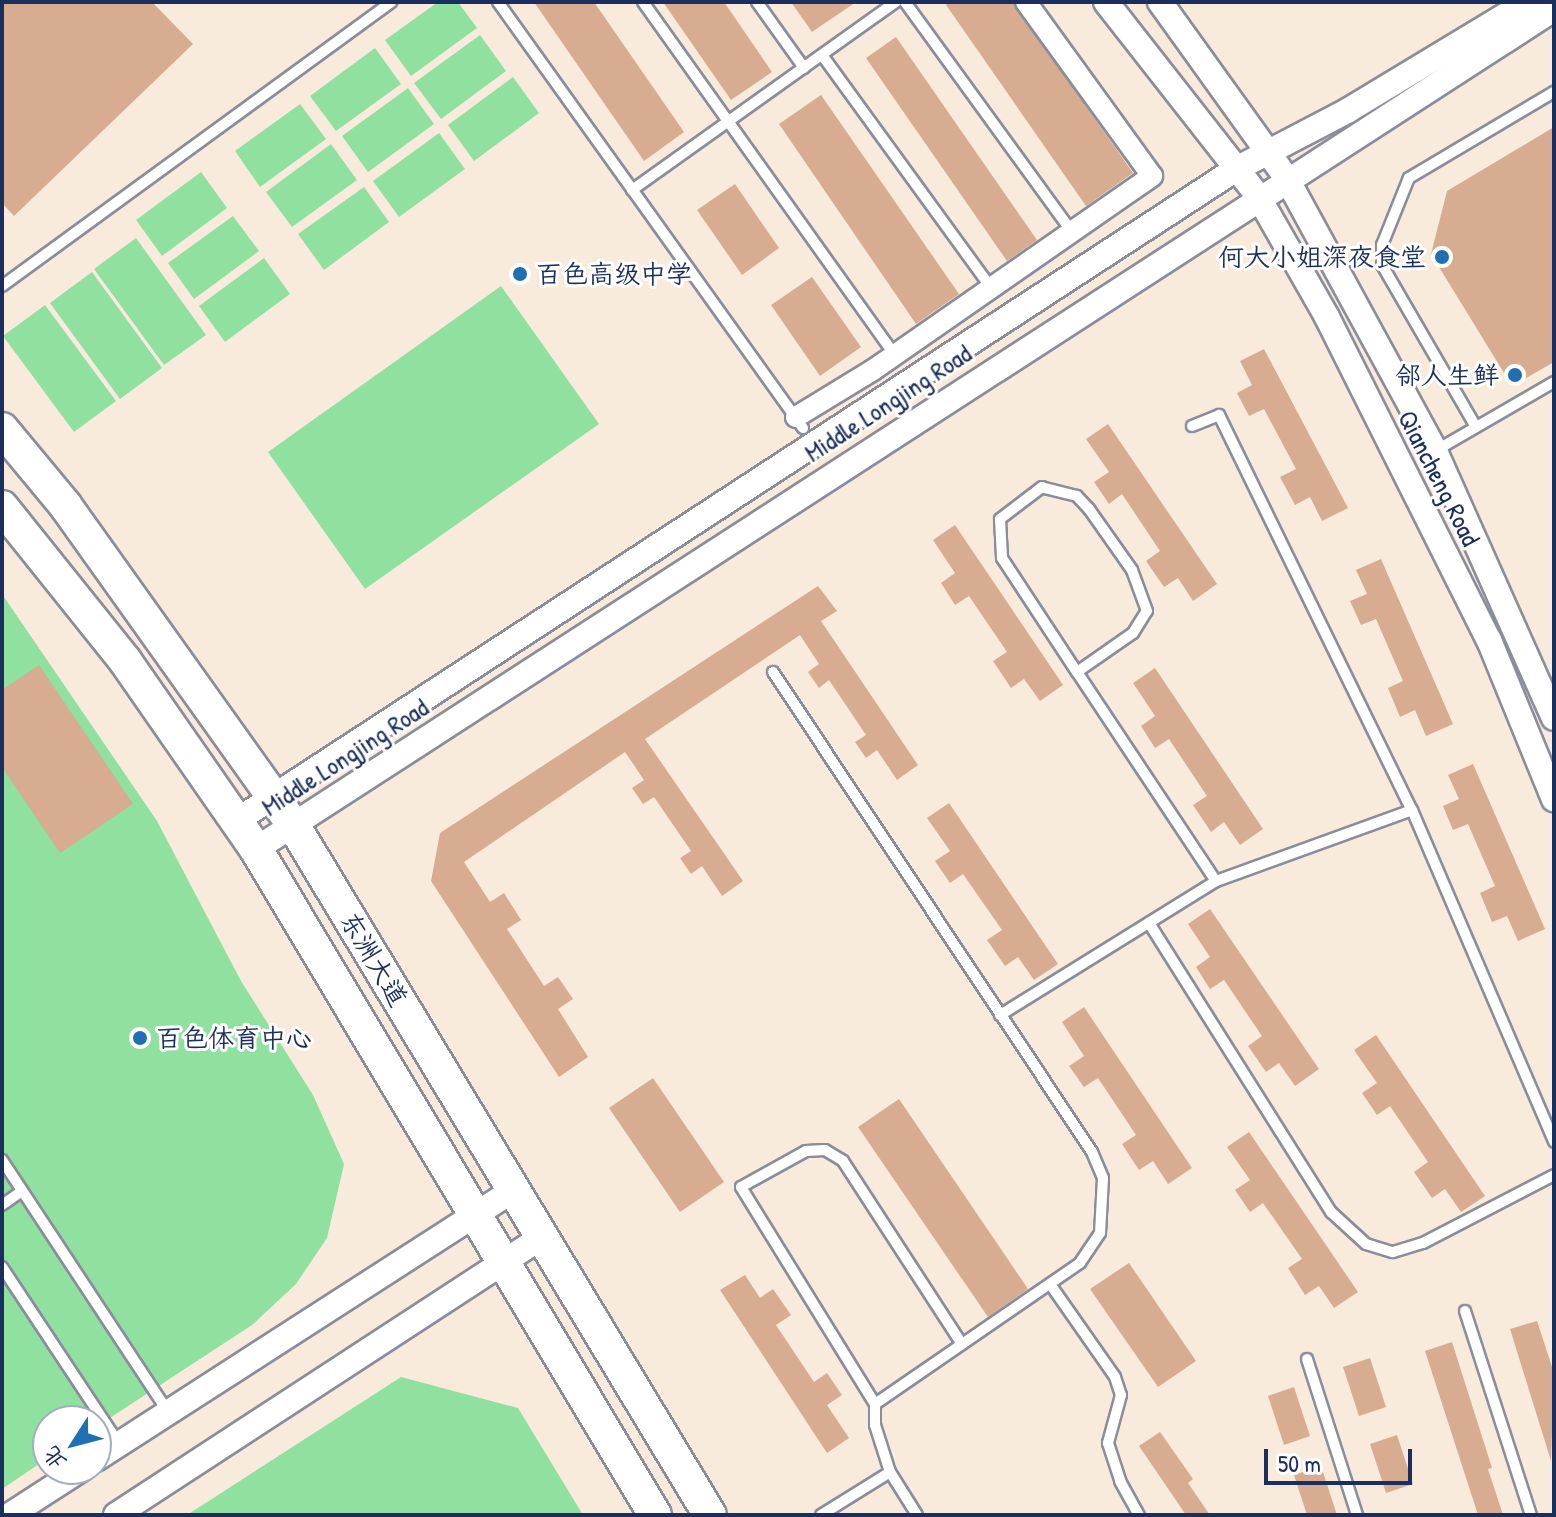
<!DOCTYPE html>
<html>
<head>
<meta charset="utf-8">
<style>
  body { margin:0 }
  #map { position:relative; width:1556px; height:1517px; overflow:hidden; background:#f9ebdb; font-family:"Patrick Hand","LXGW WenKai TC",sans-serif }
  div>[style] { position:absolute }
  [style*='--x'] { left:calc(var(--x)*1px); top:calc(var(--y)*1px); width:calc(var(--w)*1px); rotate:calc(var(--a)*1deg) }
  .green>* { inset:0; background:#90e09f }
  .building>* { inset:0; background:#d8ac91 }
  .roads { filter:drop-shadow(2px 0 #8a8d9c) drop-shadow(-2px 0 #8a8d9c) drop-shadow(0 2px #8a8d9c) drop-shadow(0 -2px #8a8d9c) }
  .service>* { height:10px; margin:-5px; padding:0 5px; transform-origin:5px; border-radius:5px; background:#fff }
  .minor>* { height:20px; margin:-10px; padding:0 10px; transform-origin:10px; border-radius:10px; background:#fff }
  .tertiary>* { height:24px; margin:-12px; padding:0 12px; transform-origin:12px; border-radius:12px; background:#fff }
  .primary>* { height:32px; margin:-16px; padding:0 16px; transform-origin:16px; border-radius:16px; background:#fff }
  .dots>* { width:22px; height:22px; translate:-50% -50%; box-sizing:border-box; border:4px solid #fff; border-radius:50% }
  span { translate:-50% -50%; white-space:nowrap; text-align:center; line-height:1.15; -webkit-text-stroke:6px #fff; paint-order:stroke }
  .poi-label { font-size:26px; color:#1b2f5e }
  .right { translate:-100% -50%; text-align:right }
  .left { translate:0 -50%; text-align:left }
  .street-label { font-size:26px; color:#1b2f5e }
  .frame { position:absolute; inset:0; border:4px solid #1b2f5e; pointer-events:none }
  .north { position:absolute; left:32px; top:1405px; width:80px; height:80px; box-sizing:border-box; background:#fff; border:2px solid #a4acbf; border-radius:50%; rotate:234deg; font-size:22px; font-weight:700; line-height:32px; text-align:center; color:#1b2f5e }
  .north::after { content:''; display:block; margin:auto; width:28px; height:36px; background:#1f6fb2; clip-path:polygon(50% 0,100% 100%,50% 72%,0 100%) }
  .scale { position:absolute; left:1264px; top:1449px; width:148px; height:36px; box-sizing:border-box; border:4px solid #1b2f5e; border-top:0; padding-left:10px; font-size:24px; line-height:28px; white-space:nowrap; color:#1b2f5e; -webkit-text-stroke:6px #fff; paint-order:stroke }
</style>
</head>
<body>
<div id="map">
  <div class="green">
    <div style="clip-path:polygon(438px 2px,458px 2px,477px 28px,411px 76px,385px 40px)"></div>
    <div style="clip-path:polygon(480px 35px,506px 71px,441px 119px,414px 83px)"></div>
    <div style="clip-path:polygon(375px 48px,401px 84px,336px 131px,310px 96px)"></div>
    <div style="clip-path:polygon(513px 77px,539px 113px,474px 161px,448px 125px)"></div>
    <div style="clip-path:polygon(408px 88px,434px 124px,368px 172px,342px 136px)"></div>
    <div style="clip-path:polygon(300px 104px,326px 139px,260px 187px,235px 151px)"></div>
    <div style="clip-path:polygon(439px 133px,465px 169px,399px 217px,373px 181px)"></div>
    <div style="clip-path:polygon(331px 144px,357px 180px,292px 227px,266px 192px)"></div>
    <div style="clip-path:polygon(201px 172px,227px 208px,162px 256px,136px 220px)"></div>
    <div style="clip-path:polygon(364px 187px,389px 222px,324px 270px,298px 234px)"></div>
    <div style="clip-path:polygon(233px 216px,259px 251px,194px 299px,168px 263px)"></div>
    <div style="clip-path:polygon(136px 238px,206px 335px,164px 365px,94px 269px)"></div>
    <div style="clip-path:polygon(264px 258px,290px 294px,225px 342px,199px 306px)"></div>
    <div style="clip-path:polygon(92px 272px,162px 368px,120px 399px,50px 303px)"></div>
    <div style="clip-path:polygon(501px 286px,599px 424px,365px 589px,268px 452px)"></div>
    <div style="clip-path:polygon(45px 305px,116px 401px,74px 432px,3px 336px)"></div>
    <div style="clip-path:polygon(2px 594px,157px 821px,241px 981px,313px 1095px,344px 1164px,327px 1238px,296px 1284px,252px 1325px,96px 1427px,96px 1421px,48px 1421px,48px 1458px,2px 1489px)"></div>
    <div style="clip-path:polygon(401px 1377px,518px 1408px,583px 1515px,187px 1515px)"></div>
  </div>
  <div class="building">
    <div style="clip-path:polygon(2px 2px,152px 2px,193px 44px,14px 216px,2px 203px)"></div>
    <div style="clip-path:polygon(534px 2px,594px 2px,684px 132px,644px 161px)"></div>
    <div style="clip-path:polygon(663px 2px,724px 2px,772px 72px,731px 100px)"></div>
    <div style="clip-path:polygon(791px 2px,856px 2px,812px 32px)"></div>
    <div style="clip-path:polygon(944px 2px,1013px 2px,1133px 173px,1086px 206px)"></div>
    <div style="clip-path:polygon(896px 37px,1037px 240px,1007px 261px,866px 58px)"></div>
    <div style="clip-path:polygon(821px 95px,959px 294px,916px 324px,779px 124px)"></div>
    <div style="clip-path:polygon(1554px 127px,1554px 362px,1512px 386px,1431px 254px,1447px 191px)"></div>
    <div style="clip-path:polygon(735px 184px,779px 248px,742px 275px,697px 210px)"></div>
    <div style="clip-path:polygon(812px 277px,861px 347px,820px 376px,771px 305px)"></div>
    <div style="clip-path:polygon(1264px 349px,1348px 508px,1322px 521px,1310px 497px,1295px 505px,1280px 477px,1296px 469px,1264px 409px,1249px 416px,1237px 393px,1252px 385px,1240px 361px)"></div>
    <div style="clip-path:polygon(1108px 424px,1217px 584px,1193px 601px,1178px 578px,1164px 587px,1146px 561px,1160px 551px,1122px 494px,1109px 504px,1094px 482px,1109px 472px,1086px 439px)"></div>
    <div style="clip-path:polygon(955px 525px,1063px 685px,1040px 701px,1024px 679px,1011px 688px,993px 661px,1007px 652px,969px 596px,955px 605px,941px 583px,955px 573px,933px 540px)"></div>
    <div style="clip-path:polygon(1381px 559px,1453px 724px,1426px 736px,1415px 710px,1400px 717px,1388px 688px,1403px 681px,1376px 619px,1361px 625px,1350px 601px,1367px 594px,1356px 570px)"></div>
    <div style="clip-path:polygon(818px 586px,837px 611px,821px 621px,918px 765px,897px 780px,877px 750px,866px 758px,855px 742px,866px 735px,829px 680px,819px 688px,808px 672px,819px 664px,800px 635px,645px 739px,743px 881px,722px 896px,702px 866px,691px 874px,680px 858px,691px 851px,654px 797px,643px 804px,632px 788px,644px 780px,625px 752px,464px 862px,490px 902px,504px 893px,521px 920px,507px 929px,544px 986px,558px 977px,573px 999px,558px 1009px,588px 1057px,559px 1077px,431px 881px,440px 833px)"></div>
    <div style="clip-path:polygon(39px 665px,133px 804px,60px 853px,2px 767px,2px 690px)"></div>
    <div style="clip-path:polygon(1155px 668px,1263px 829px,1240px 845px,1224px 822px,1211px 832px,1193px 805px,1207px 796px,1169px 739px,1155px 748px,1141px 726px,1155px 716px,1133px 683px)"></div>
    <div style="clip-path:polygon(1473px 764px,1545px 929px,1518px 941px,1507px 916px,1492px 922px,1480px 893px,1495px 886px,1468px 824px,1453px 830px,1443px 806px,1459px 799px,1448px 775px)"></div>
    <div style="clip-path:polygon(949px 803px,1058px 964px,1034px 980px,1018px 957px,1005px 966px,987px 940px,1002px 930px,963px 874px,950px 883px,935px 861px,950px 851px,927px 818px)"></div>
    <div style="clip-path:polygon(1210px 909px,1319px 1069px,1295px 1086px,1279px 1063px,1266px 1072px,1248px 1046px,1262px 1036px,1224px 980px,1210px 989px,1196px 967px,1210px 957px,1188px 924px)"></div>
    <div style="clip-path:polygon(1084px 1007px,1192px 1168px,1168px 1184px,1153px 1161px,1139px 1170px,1122px 1144px,1136px 1135px,1098px 1078px,1084px 1087px,1069px 1066px,1084px 1056px,1062px 1022px)"></div>
    <div style="clip-path:polygon(1376px 1035px,1485px 1196px,1461px 1212px,1445px 1189px,1432px 1198px,1414px 1172px,1428px 1162px,1390px 1106px,1377px 1115px,1362px 1093px,1377px 1083px,1354px 1050px)"></div>
    <div style="clip-path:polygon(653px 1078px,724px 1182px,680px 1212px,609px 1108px)"></div>
    <div style="clip-path:polygon(899px 1099px,1028px 1289px,988px 1317px,858px 1127px)"></div>
    <div style="clip-path:polygon(1249px 1132px,1358px 1292px,1334px 1308px,1319px 1286px,1305px 1295px,1288px 1268px,1302px 1259px,1263px 1203px,1250px 1212px,1235px 1190px,1250px 1180px,1227px 1147px)"></div>
    <div style="clip-path:polygon(1129px 1263px,1196px 1361px,1158px 1387px,1090px 1289px)"></div>
    <div style="clip-path:polygon(745px 1275px,760px 1298px,773px 1289px,791px 1315px,776px 1325px,814px 1382px,827px 1373px,842px 1395px,827px 1405px,849px 1438px,827px 1453px,720px 1290px)"></div>
    <div style="clip-path:polygon(1537px 1321px,1554px 1373px,1551px 1461px,1510px 1329px)"></div>
    <div style="clip-path:polygon(1452px 1342px,1492px 1468px,1488px 1469px,1503px 1515px,1478px 1515px,1425px 1351px)"></div>
    <div style="clip-path:polygon(1370px 1358px,1386px 1407px,1359px 1416px,1343px 1367px)"></div>
    <div style="clip-path:polygon(1294px 1387px,1310px 1436px,1284px 1445px,1268px 1396px)"></div>
    <div style="clip-path:polygon(1160px 1432px,1193px 1479px,1188px 1483px,1210px 1515px,1186px 1515px,1139px 1446px)"></div>
    <div style="clip-path:polygon(1397px 1435px,1413px 1484px,1386px 1493px,1370px 1444px)"></div>
    <div style="clip-path:polygon(1321px 1466px,1337px 1515px,1307px 1515px,1294px 1475px)"></div>
  </div>
  <div class="roads">
    <div class="service">
      <div style="--x:498;--y:2;--w:524;--a:54.4"></div>
      <div style="--x:643;--y:2;--w:434;--a:54.5"></div>
      <div style="--x:757;--y:2;--w:81;--a:54.5"></div>
      <div style="--x:905;--y:2;--w:284;--a:54"></div>
      <div style="--x:822;--y:55;--w:288;--a:54"></div>
      <div style="--x:632;--y:190;--w:324;--a:-35.5"></div>
      <div style="--x:2;--y:286;--w:482;--a:-36.1"></div>
      <div style="--x:1192;--y:426;--w:29;--a:-22"></div>
      <div style="--x:1219;--y:415;--w:440;--a:64"></div>
      <div style="--x:1412;--y:810;--w:361;--a:66.8"></div>
      <div style="--x:1476;--y:427;--w:187;--a:-120.1"></div>
      <div style="--x:1382;--y:265;--w:20;--a:-90"></div>
      <div style="--x:1382;--y:245;--w:72;--a:-68.1"></div>
      <div style="--x:1409;--y:178;--w:169;--a:-30.7"></div>
      <div style="--x:1435;--y:451;--w:138;--a:-30.1"></div>
      <div style="--x:773;--y:672;--w:576;--a:56.39"></div>
      <div style="--x:1092;--y:1152;--w:28;--a:67"></div>
      <div style="--x:1103;--y:1178;--w:55;--a:93.1"></div>
      <div style="--x:1100;--y:1233;--w:36;--a:124"></div>
      <div style="--x:1080;--y:1263;--w:249;--a:145.5"></div>
      <div style="--x:875;--y:1404;--w:21;--a:90"></div>
      <div style="--x:875;--y:1425;--w:49;--a:72.3"></div>
      <div style="--x:890;--y:1472;--w:51;--a:57.9"></div>
      <div style="--x:1077;--y:672;--w:68;--a:-34.9"></div>
      <div style="--x:1133;--y:633;--w:26;--a:-58"></div>
      <div style="--x:1147;--y:611;--w:44;--a:-110.1"></div>
      <div style="--x:1132;--y:570;--w:75;--a:-125.2"></div>
      <div style="--x:1089;--y:509;--w:18;--a:-133"></div>
      <div style="--x:1077;--y:496;--w:36;--a:-166"></div>
      <div style="--x:1042;--y:487;--w:53;--a:142.7"></div>
      <div style="--x:1000;--y:519;--w:39;--a:87"></div>
      <div style="--x:1002;--y:558;--w:136;--a:56.7"></div>
      <div style="--x:1077;--y:672;--w:251;--a:56.4"></div>
      <div style="--x:1149;--y:923;--w:342;--a:57.8"></div>
      <div style="--x:1331;--y:1212;--w:47;--a:42.4"></div>
      <div style="--x:1366;--y:1244;--w:28;--a:17"></div>
      <div style="--x:1393;--y:1252;--w:31;--a:-17"></div>
      <div style="--x:1423;--y:1243;--w:148;--a:-27.4"></div>
      <div style="--x:1000;--y:1015;--w:254;--a:-31.8"></div>
      <div style="--x:1216;--y:881;--w:208;--a:-19.9"></div>
      <div style="--x:2;--y:1160;--w:302;--a:56.6"></div>
      <div style="--x:2;--y:1205;--w:24;--a:-35"></div>
      <div style="--x:2;--y:1267;--w:212;--a:56.5"></div>
      <div style="--x:1050;--y:1284;--w:113;--a:55"></div>
      <div style="--x:1115;--y:1377;--w:19;--a:72"></div>
      <div style="--x:1121;--y:1395;--w:50;--a:105.2"></div>
      <div style="--x:1108;--y:1443;--w:40;--a:72"></div>
      <div style="--x:1120;--y:1481;--w:39;--a:61"></div>
      <div style="--x:1465;--y:1311;--w:214;--a:72.1"></div>
      <div style="--x:1307;--y:1359;--w:164;--a:72.2"></div>
      <div style="--x:875;--y:1404;--w:255;--a:-121.7"></div>
      <div style="--x:741;--y:1187;--w:74;--a:-29"></div>
      <div style="--x:806;--y:1151;--w:19;--a:-3"></div>
      <div style="--x:825;--y:1150;--w:21;--a:31"></div>
      <div style="--x:843;--y:1161;--w:217;--a:57"></div>
      <div style="--x:821;--y:1515;--w:81;--a:-31.9"></div>
    </div>
    <div class="minor">
      <div style="--x:796;--y:417;--w:90;--a:-31.4"></div>
      <div style="--x:873;--y:370;--w:340;--a:-34.8"></div>
      <div style="--x:1152;--y:176;--w:215;--a:-125.9"></div>
    </div>
    <div class="tertiary">
      <div style="--x:1106;--y:2;--w:246;--a:51.9"></div>
      <div style="--x:1258;--y:196;--w:139;--a:60.3"></div>
      <div style="--x:1327;--y:317;--w:361;--a:63.4"></div>
      <div style="--x:1489;--y:640;--w:172;--a:67.8"></div>
      <div style="--x:1160;--y:2;--w:218;--a:54.3"></div>
      <div style="--x:1287;--y:179;--w:310;--a:61.4"></div>
      <div style="--x:1435;--y:451;--w:292;--a:66"></div>
      <div style="--x:236;--y:821;--w:1194;--a:-33.1"></div>
      <div style="--x:1236;--y:169;--w:125;--a:-27.6"></div>
      <div style="--x:1347;--y:111;--w:211;--a:-31.1"></div>
      <div style="--x:256;--y:849;--w:1546;--a:-32.91"></div>
      <div style="--x:96;--y:1459;--w:496;--a:-32.8"></div>
      <div style="--x:10;--y:1515;--w:85;--a:-32.9"></div>
      <div style="--x:116;--y:1515;--w:509;--a:-33.13"></div>
    </div>
    <div class="primary">
      <div style="--x:2;--y:429;--w:99;--a:50.3"></div>
      <div style="--x:65;--y:505;--w:391;--a:54.5"></div>
      <div style="--x:292;--y:823;--w:808;--a:58.87"></div>
      <div style="--x:2;--y:507;--w:198;--a:51.3"></div>
      <div style="--x:126;--y:662;--w:228;--a:55.2"></div>
      <div style="--x:256;--y:849;--w:776;--a:59.07"></div>
    </div>
  </div>
  <div class="dots">
    <div style="left:1442px;top:257px;background:#1f6fb2"></div>
    <div style="left:520px;top:274px;background:#1f6fb2"></div>
    <div style="left:1515px;top:375px;background:#1f6fb2"></div>
    <div style="left:140px;top:1038px;background:#1f6fb2"></div>
  </div>
  <div class="poi-label">
    <span class="right" style="left:1426px;top:257px">何大小姐深夜食堂</span>
    <span class="left" style="left:536px;top:274px">百色高级中学</span>
    <span class="right" style="left:1499px;top:375px">邻人生鲜</span>
    <span class="left" style="left:156px;top:1038px">百色体育中心</span>
  </div>
  <div class="street-label">
    <span style="left:888px;top:403px;rotate:-33deg">Middle Longjing Road</span>
    <span style="left:1439px;top:478px;rotate:63deg">Qiancheng Road</span>
    <span style="left:345px;top:757px;rotate:-33deg">Middle Longjing Road</span>
    <span style="left:374px;top:959px;rotate:59deg">东洲大道</span>
  </div>
  <div class="frame"></div>
  <div class="north">北</div>
  <div class="scale">50 m</div>
</div>
</body>
</html>
